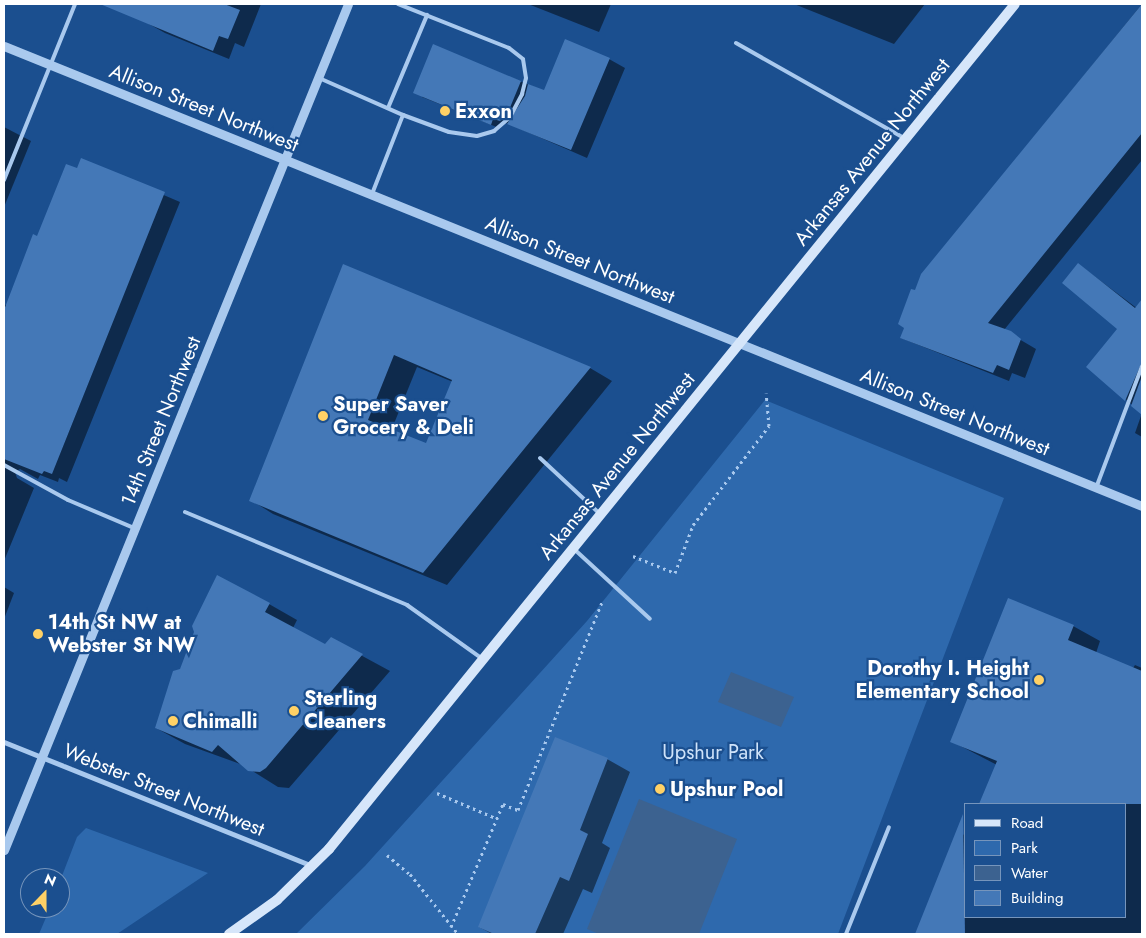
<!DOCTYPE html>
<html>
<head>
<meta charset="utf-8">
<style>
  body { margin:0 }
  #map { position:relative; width:1146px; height:938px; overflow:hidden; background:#1b4f8f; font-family:Jost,sans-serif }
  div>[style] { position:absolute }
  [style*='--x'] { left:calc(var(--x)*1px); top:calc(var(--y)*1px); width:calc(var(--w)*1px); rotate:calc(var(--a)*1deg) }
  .green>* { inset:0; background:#2e69ad }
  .water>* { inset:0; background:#3c6290 }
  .shadow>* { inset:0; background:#0007 }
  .building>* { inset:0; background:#4478b7 }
  .path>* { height:3px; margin-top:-1.5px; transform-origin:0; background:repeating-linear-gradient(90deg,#a9c9ee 0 2.5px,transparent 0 6.5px) }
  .service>* { height:4px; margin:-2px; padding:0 2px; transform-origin:2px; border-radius:2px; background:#a9c9ee }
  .minor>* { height:5px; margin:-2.5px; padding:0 2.5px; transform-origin:2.5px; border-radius:2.5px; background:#a9c9ee }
  .tertiary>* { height:9px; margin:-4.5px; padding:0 4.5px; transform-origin:4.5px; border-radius:4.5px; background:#a9c9ee }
  .secondary>* { height:10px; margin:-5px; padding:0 5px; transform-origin:5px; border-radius:5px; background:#d6e6fa }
  .dots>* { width:14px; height:14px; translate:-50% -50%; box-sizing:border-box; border:2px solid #1b4f8f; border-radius:50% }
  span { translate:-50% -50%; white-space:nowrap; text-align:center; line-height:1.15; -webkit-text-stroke:4.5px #1b4f8f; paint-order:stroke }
  .street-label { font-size:20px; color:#fff }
  .poi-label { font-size:20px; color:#fff; font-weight:700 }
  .left { translate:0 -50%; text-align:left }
  .right { translate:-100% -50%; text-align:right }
  .park-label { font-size:20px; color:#cfe3fa }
  .frame { position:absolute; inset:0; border:5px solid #fff; pointer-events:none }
  .legend { position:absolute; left:964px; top:803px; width:162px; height:115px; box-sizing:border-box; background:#1b4f8f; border:1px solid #7695bc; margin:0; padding:6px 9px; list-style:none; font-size:15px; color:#fff }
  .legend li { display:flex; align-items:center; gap:10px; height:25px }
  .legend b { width:25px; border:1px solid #7695bc }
  .north { position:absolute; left:20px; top:868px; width:50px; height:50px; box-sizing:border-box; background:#1b4f8f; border:1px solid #7695bc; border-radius:50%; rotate:22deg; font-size:14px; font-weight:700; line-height:20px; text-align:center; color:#fff }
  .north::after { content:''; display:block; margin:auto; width:18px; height:22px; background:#ffd166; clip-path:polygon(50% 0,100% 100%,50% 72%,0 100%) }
</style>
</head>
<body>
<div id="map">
  <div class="green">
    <div style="clip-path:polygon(765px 400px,1004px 498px,838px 934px,296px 934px,365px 866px,587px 621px)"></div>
    <div style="clip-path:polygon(86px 828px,208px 873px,117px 934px,39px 934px,50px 908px,60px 908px,60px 881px,77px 837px)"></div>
  </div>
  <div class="water">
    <div style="clip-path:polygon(731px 672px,794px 697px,781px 727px,718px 702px)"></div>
    <div style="clip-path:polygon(639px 799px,737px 839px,699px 934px,599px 934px,587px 929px)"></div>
  </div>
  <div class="shadow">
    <div style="clip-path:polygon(119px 4px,261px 4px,244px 47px,235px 43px,229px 59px,165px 33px,149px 24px,152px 17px)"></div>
    <div style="clip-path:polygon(528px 4px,611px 4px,599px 32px)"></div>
    <div style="clip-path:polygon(794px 4px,925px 4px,894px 44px)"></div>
    <div style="clip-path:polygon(1142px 4px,1142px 160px,1004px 330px,1036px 349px,1025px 378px,1012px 373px,1009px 381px,901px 338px,922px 275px)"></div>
    <div style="clip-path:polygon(434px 46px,544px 91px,609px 59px,625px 68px,587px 158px,509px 124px,501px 122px,499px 128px,422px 97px)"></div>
    <div style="clip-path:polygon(4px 127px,31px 141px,4px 207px)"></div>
    <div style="clip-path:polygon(82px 160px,180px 202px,67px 482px,59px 478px,58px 482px,40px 475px,38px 479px,20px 469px,15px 472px,17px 478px,34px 488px,4px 561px,4px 304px,7px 306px,38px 237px)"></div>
    <div style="clip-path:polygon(1078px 264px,1142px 312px,1142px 437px,1135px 433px,1142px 413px,1087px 367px,1119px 329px)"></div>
    <div style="clip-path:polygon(evenodd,344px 266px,590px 368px,612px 381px,447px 585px,273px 514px,251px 500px,344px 266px,417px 367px,453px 382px,426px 445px,391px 431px,417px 367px)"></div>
    <div style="clip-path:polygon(4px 587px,14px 593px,4px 619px)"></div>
    <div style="clip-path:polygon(269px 604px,297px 620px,293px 628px,326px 646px,331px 639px,390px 671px,289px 788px,278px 787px,243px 765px,185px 744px,156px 728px,180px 670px)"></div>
    <div style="clip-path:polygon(1073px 626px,1100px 641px,1096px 653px,1133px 668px,1135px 665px,1142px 668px,1142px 934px,916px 934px,957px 833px,965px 835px,965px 917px,1125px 917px,1125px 804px,981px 804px,997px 765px,951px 741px)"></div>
    <div style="clip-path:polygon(607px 759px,630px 772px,602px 843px,610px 848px,592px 893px,583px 889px,563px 934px,492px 934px,479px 927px)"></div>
  </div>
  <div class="building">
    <div style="clip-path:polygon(100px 4px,224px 4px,240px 10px,228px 39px,219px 36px,213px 51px)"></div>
    <div style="clip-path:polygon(1142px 4px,1142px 133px,988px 323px,1011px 331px,1021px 339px,1009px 370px,997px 365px,993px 373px,900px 338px,904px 328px,898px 324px,911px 289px,915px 290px,921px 274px)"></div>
    <div style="clip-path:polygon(565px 39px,610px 58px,571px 150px,507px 124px,525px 96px,528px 84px,544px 90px)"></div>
    <div style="clip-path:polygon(433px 44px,521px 81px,507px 115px,500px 121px,493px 119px,491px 125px,413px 93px)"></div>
    <div style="clip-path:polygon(81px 158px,165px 192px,52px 474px,44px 471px,42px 474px,4px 459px,4px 310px,33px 234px,37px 236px,66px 164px,77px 168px)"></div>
    <div style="clip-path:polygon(1078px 263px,1135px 308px,1142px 299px,1142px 362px,1125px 401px,1086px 367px,1117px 329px,1062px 283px)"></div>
    <div style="clip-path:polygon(evenodd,343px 264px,591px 367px,423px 573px,249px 501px,343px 264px,394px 355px,452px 380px,426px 443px,368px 420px,394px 355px)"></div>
    <div style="clip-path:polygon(1142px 376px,1142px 415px,1131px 406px)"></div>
    <div style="clip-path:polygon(217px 575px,270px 603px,265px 612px,325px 644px,331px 637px,363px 654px,266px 768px,260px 772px,248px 771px,218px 745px,212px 752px,155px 728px,173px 671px,180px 669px,194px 632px,192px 626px)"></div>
    <div style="clip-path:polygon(1008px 598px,1074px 625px,1068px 640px,1142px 671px,1142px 804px,979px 804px,997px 761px,950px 742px)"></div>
    <div style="clip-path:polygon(555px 737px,608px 758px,580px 830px,588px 834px,569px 881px,560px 877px,535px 934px,494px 934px,478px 927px)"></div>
    <div style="clip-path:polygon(963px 814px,965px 934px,915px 934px)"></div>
  </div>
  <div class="path">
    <div style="--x:633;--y:556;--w:45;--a:22"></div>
    <div style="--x:675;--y:573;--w:51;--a:-69.4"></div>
    <div style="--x:693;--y:525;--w:125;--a:-52.5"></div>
    <div style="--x:769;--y:426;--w:33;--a:-95"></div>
    <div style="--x:437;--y:793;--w:64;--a:23"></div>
    <div style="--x:387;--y:855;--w:30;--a:40"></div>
    <div style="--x:410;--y:874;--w:77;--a:51.3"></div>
    <div style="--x:451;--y:927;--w:134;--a:-67.1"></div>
    <div style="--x:503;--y:804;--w:16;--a:22"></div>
    <div style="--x:518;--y:810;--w:224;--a:-68"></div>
  </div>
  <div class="service">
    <div style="--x:736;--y:43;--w:193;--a:29.5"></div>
    <div style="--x:319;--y:78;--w:92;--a:23.8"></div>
    <div style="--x:388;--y:108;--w:101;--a:-67.2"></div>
    <div style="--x:4;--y:180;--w:190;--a:-68"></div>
    <div style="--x:372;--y:194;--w:85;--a:-68.6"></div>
    <div style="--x:403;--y:115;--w:49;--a:20.3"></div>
    <div style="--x:449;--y:132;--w:28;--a:8"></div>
    <div style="--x:477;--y:136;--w:18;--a:-16"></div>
    <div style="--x:494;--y:131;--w:21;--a:-41"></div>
    <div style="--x:510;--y:117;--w:26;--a:-62"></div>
    <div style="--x:522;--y:94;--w:16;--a:-76"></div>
    <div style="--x:526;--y:78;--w:19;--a:-99"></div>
    <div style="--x:523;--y:59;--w:18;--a:-142"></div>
    <div style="--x:509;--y:48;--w:119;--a:-158.4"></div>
    <div style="--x:540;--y:458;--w:82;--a:43"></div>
    <div style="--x:4;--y:465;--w:73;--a:28.7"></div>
    <div style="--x:68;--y:500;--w:72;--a:23"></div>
    <div style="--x:1096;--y:488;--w:130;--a:-69.3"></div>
    <div style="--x:185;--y:512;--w:241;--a:22.7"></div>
    <div style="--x:407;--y:605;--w:91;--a:35.6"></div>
    <div style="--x:574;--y:549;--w:103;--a:42.6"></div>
    <div style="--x:846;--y:934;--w:115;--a:-68.1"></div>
  </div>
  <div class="minor">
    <div style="--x:4;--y:742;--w:333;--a:21.9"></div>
  </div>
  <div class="tertiary">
    <div style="--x:4;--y:46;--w:1227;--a:22.01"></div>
    <div style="--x:4;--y:850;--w:913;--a:-67.87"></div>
  </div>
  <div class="secondary">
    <div style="--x:229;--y:934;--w:59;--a:-35.3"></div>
    <div style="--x:277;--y:900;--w:73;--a:-44.4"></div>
    <div style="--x:329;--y:849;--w:1088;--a:-50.93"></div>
  </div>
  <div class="dots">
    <div style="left:445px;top:111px;background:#ffd166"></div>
    <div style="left:323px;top:416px;background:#ffd166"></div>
    <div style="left:38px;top:634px;background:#ffd166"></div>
    <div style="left:1039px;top:680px;background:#ffd166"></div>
    <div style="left:294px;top:711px;background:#ffd166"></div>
    <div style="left:173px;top:721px;background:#ffd166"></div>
    <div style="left:660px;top:789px;background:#ffd166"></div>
  </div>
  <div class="street-label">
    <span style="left:204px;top:108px;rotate:22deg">Allison Street Northwest</span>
    <span style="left:872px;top:152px;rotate:-51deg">Arkansas Avenue Northwest</span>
    <span style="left:580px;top:260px;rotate:22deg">Allison Street Northwest</span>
    <span style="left:955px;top:412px;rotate:22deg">Allison Street Northwest</span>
    <span style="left:161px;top:421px;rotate:-68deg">14th Street Northwest</span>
    <span style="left:617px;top:466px;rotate:-51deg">Arkansas Avenue Northwest</span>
    <span style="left:164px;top:790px;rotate:22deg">Webster Street Northwest</span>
  </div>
  <div class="poi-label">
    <span class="left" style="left:455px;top:111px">Exxon</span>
    <span class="left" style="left:333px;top:416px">Super Saver<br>Grocery &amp; Deli</span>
    <span class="left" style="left:48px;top:634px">14th St NW at<br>Webster St NW</span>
    <span class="right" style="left:1029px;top:680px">Dorothy I. Height<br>Elementary School</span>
    <span class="left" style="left:304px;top:710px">Sterling<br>Cleaners</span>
    <span class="left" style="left:183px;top:721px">Chimalli</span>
    <span class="left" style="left:670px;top:789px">Upshur Pool</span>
  </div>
  <div class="park-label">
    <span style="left:713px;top:752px">Upshur Park</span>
  </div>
  <div class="frame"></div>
  <ul class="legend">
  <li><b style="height:6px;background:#d6e6fa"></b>Road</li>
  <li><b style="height:14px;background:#2e69ad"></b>Park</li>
  <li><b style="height:14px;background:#3c6290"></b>Water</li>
  <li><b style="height:14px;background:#4478b7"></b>Building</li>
  </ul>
  <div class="north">N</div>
</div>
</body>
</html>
